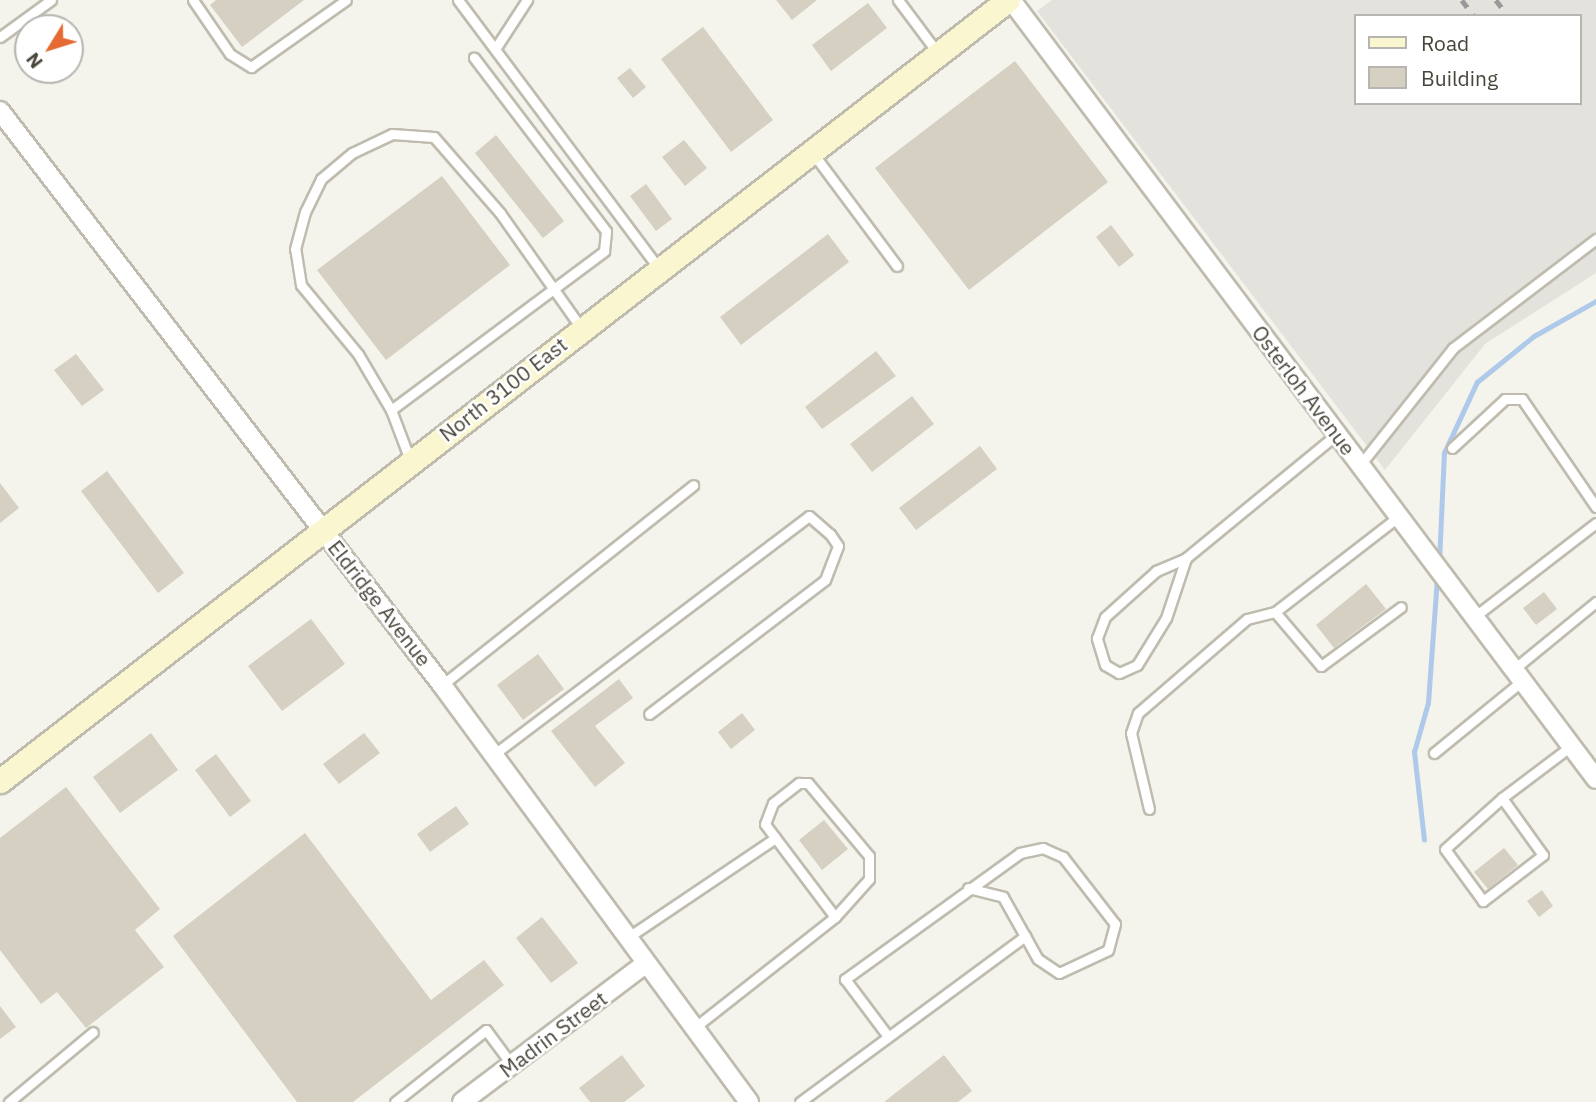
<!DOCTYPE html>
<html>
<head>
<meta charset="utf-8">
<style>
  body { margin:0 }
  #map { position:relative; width:1596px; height:1102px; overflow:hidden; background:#f4f3ec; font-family:"IBM Plex Sans",sans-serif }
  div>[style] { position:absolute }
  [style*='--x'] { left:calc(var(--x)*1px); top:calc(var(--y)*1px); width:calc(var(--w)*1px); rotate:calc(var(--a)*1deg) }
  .industrial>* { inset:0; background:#e4e2dd }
  .stream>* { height:4.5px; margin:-2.25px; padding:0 2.25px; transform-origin:2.25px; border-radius:2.25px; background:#afc9ea }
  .building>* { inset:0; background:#d5d0c2 }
  .roads { filter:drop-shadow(2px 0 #bfbcaf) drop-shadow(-2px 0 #bfbcaf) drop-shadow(0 2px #bfbcaf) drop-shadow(0 -2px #bfbcaf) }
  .lane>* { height:9px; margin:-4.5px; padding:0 4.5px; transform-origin:4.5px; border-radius:4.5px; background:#fff }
  .street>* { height:18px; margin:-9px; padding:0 9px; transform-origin:9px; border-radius:9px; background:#fff }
  .secondary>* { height:23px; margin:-11.5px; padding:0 11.5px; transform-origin:11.5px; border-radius:11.5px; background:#faf6d0 }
  .rail>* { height:4.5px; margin-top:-2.25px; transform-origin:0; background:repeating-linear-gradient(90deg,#999 0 9px,transparent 0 18px) }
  span { translate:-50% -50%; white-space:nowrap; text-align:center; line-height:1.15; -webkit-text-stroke:5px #fff; paint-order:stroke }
  .street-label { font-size:21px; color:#48453a }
  .legend { position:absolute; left:1354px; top:14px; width:228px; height:91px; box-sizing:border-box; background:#fff; border:2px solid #b6b5b0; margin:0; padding:9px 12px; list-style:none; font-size:21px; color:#48453a }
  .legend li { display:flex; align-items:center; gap:14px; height:35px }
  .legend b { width:35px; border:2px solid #b6b5b0 }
  .north { position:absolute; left:14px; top:14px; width:70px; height:70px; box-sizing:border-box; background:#fff; border:2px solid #b6b5b0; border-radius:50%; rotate:232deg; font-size:19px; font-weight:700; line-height:28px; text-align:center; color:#48453a }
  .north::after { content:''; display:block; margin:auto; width:24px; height:32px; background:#e46933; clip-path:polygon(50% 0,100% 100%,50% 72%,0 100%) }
</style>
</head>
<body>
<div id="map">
  <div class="industrial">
    <div style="clip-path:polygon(evenodd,1052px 0,1596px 0,1596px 273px,1485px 344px,1385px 470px,1037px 11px,1052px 0,1356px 16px,1580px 16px,1580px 103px,1356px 103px,1356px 16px)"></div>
  </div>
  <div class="stream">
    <div style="--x:1439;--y:562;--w:109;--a:-87.4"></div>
    <div style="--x:1444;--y:453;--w:78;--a:-65.1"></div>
    <div style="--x:1477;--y:382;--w:73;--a:-38.9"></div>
    <div style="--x:1534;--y:336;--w:71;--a:-29.4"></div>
    <div style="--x:1424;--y:840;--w:89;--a:-96.5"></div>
    <div style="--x:1414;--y:752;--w:51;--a:-74.1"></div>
    <div style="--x:1428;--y:703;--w:125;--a:-85.9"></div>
  </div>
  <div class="building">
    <div style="clip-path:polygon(216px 0,304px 0,242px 47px,210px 5px)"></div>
    <div style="clip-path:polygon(776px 0,817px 0,792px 20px)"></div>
    <div style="clip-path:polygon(868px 3px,887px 28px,831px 71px,812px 45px)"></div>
    <div style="clip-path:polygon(703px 27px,773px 120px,731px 152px,661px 59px)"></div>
    <div style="clip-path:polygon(1015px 61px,1108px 182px,969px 290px,875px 168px)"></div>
    <div style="clip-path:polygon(630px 68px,646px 87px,633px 98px,617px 78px)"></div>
    <div style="clip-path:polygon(496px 135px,564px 221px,543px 238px,475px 153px)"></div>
    <div style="clip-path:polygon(684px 140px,707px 168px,685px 186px,662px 157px)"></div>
    <div style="clip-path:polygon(442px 176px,510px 265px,386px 360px,317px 270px)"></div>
    <div style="clip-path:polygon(646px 184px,672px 219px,656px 231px,630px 196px)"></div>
    <div style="clip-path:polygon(1111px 225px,1134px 255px,1119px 267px,1096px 237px)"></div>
    <div style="clip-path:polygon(828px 234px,849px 262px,741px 345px,720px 317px)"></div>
    <div style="clip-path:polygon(876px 351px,896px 376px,822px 429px,805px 407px)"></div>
    <div style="clip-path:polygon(76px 354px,104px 390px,82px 406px,54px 370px)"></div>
    <div style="clip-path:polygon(912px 396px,934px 424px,872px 472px,850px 444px)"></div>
    <div style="clip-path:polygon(980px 446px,997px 469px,916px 530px,899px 508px)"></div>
    <div style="clip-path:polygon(107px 471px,184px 573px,158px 593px,81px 491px)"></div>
    <div style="clip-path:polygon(0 483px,19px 508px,0 523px)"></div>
    <div style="clip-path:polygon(1366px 584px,1386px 609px,1334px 648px,1316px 625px)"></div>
    <div style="clip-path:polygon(1544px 592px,1557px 609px,1536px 625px,1523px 608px)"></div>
    <div style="clip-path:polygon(311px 619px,345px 664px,282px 711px,248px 666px)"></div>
    <div style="clip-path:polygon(538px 654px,564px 689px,523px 720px,497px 685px)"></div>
    <div style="clip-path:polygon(619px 679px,633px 698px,595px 726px,625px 763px,595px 787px,551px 731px)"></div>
    <div style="clip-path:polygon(742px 713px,755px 730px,731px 749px,718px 732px)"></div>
    <div style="clip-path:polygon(151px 733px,178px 770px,120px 813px,93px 777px)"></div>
    <div style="clip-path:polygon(364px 733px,380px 753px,339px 784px,323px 764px)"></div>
    <div style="clip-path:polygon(216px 754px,251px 801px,230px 817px,195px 770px)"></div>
    <div style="clip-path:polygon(66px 787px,160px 909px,135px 930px,164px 967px,86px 1028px,57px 992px,41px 1004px,0 950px,0 838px)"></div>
    <div style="clip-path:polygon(456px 806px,469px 824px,430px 852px,417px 834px)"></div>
    <div style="clip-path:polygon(824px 820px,848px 849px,822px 870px,799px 840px)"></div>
    <div style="clip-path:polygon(305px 833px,431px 1000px,484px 960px,504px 985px,353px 1102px,297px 1102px,173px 936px)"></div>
    <div style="clip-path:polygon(1504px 848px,1518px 865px,1488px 889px,1474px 872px)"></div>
    <div style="clip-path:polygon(1542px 890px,1553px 906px,1539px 917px,1527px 901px)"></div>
    <div style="clip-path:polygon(542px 917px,578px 963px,551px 983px,516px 938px)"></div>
    <div style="clip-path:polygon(0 1006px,16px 1027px,0 1039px)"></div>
    <div style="clip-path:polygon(622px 1055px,645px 1086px,624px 1102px,590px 1102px,579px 1088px)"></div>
    <div style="clip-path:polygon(944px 1055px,972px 1091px,958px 1102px,884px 1102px)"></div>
  </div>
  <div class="roads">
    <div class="lane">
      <div style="--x:193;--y:0;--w:65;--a:55.6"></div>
      <div style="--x:230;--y:54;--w:25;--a:32"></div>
      <div style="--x:251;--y:67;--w:116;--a:-35.2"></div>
      <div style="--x:458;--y:0;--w:336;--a:53.2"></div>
      <div style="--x:898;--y:0;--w:65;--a:53.1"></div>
      <div style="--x:0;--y:37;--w:63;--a:-36"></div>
      <div style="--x:495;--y:49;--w:59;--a:-56.9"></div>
      <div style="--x:812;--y:152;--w:142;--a:53.3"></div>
      <div style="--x:391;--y:410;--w:266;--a:-36.7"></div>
      <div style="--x:604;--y:251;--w:20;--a:-84"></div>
      <div style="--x:606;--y:231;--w:218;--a:-127.3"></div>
      <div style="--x:1452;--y:448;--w:72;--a:-42.8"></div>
      <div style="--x:1505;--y:399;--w:17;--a:0"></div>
      <div style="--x:1522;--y:399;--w:131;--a:55.6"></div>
      <div style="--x:410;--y:460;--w:53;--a:-110.8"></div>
      <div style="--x:391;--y:410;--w:65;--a:-120.5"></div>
      <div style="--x:358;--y:354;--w:89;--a:-129.6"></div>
      <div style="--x:301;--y:285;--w:36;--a:-99"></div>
      <div style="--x:295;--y:249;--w:38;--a:-75"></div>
      <div style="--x:305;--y:212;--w:37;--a:-64"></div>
      <div style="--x:321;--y:179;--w:40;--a:-40"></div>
      <div style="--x:352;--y:153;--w:44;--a:-25.4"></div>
      <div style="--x:392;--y:134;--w:42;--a:4.1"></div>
      <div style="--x:434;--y:137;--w:101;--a:49"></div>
      <div style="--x:500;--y:213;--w:141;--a:54.8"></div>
      <div style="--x:1360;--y:465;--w:149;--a:-51.5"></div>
      <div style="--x:1453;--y:348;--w:180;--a:-37.3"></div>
      <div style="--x:1186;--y:558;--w:63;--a:108.4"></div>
      <div style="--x:1166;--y:618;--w:55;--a:121.7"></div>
      <div style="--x:1137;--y:665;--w:20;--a:156"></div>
      <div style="--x:1119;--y:673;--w:16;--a:-150"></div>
      <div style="--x:1105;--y:665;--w:28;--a:-107"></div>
      <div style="--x:1097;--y:638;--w:22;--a:-69"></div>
      <div style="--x:1105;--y:617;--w:69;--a:-42"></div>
      <div style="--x:1156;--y:571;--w:33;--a:-23"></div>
      <div style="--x:1186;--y:558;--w:195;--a:-39.4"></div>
      <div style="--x:1275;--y:612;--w:157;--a:-37.7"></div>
      <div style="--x:1474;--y:617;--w:154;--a:-37.6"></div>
      <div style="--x:1514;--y:669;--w:106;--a:-39.3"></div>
      <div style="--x:442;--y:685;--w:321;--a:-38.5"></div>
      <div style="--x:1434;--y:753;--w:114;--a:-39.3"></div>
      <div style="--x:493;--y:755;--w:396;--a:-37.1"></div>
      <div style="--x:809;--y:516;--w:28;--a:41"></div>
      <div style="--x:830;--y:534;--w:14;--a:56"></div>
      <div style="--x:838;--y:546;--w:36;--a:111"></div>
      <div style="--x:825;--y:580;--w:221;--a:142.7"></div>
      <div style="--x:799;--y:783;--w:9;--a:0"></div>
      <div style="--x:808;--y:783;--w:95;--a:50.1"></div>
      <div style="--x:869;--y:856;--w:23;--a:90"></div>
      <div style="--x:869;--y:879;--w:51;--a:131.8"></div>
      <div style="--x:835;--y:917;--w:116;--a:-127"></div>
      <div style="--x:765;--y:824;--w:22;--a:-69"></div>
      <div style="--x:773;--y:803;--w:33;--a:-38"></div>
      <div style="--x:1502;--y:798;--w:70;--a:54.3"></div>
      <div style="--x:1543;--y:855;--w:76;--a:142.5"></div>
      <div style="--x:1483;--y:901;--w:64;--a:-126.2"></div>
      <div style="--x:1445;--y:849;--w:76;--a:-41.8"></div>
      <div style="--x:1502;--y:798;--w:86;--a:-37"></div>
      <div style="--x:1149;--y:809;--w:78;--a:-103.3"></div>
      <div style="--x:1131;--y:733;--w:21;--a:-71"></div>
      <div style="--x:1138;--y:713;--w:144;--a:-40.8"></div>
      <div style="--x:1247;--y:619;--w:29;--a:-14"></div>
      <div style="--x:1275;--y:612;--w:71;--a:49.6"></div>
      <div style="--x:1321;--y:666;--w:99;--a:-36.4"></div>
      <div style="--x:968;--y:888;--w:36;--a:14"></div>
      <div style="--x:1003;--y:897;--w:45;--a:60.6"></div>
      <div style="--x:627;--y:938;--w:179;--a:-34"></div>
      <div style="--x:694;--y:1028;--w:179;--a:-38.2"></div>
      <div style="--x:9;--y:1102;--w:109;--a:-39.8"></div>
      <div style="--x:395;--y:1102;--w:116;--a:-38.4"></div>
      <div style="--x:486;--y:1030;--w:44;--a:53.4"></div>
      <div style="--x:800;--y:1102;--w:280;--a:-36.4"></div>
      <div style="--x:1025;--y:936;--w:26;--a:61"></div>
      <div style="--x:1038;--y:959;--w:25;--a:34"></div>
      <div style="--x:1059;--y:973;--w:54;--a:-25.1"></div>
      <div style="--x:1108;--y:950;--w:27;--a:-75"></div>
      <div style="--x:1115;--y:924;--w:85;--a:-127.8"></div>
      <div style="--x:1063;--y:857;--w:22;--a:-156"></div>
      <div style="--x:1043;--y:848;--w:24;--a:168"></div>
      <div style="--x:1020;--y:853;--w:216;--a:144.2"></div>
      <div style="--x:845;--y:979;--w:70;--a:53.1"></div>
    </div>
    <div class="street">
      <div style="--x:1011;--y:0;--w:974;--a:53.09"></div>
      <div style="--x:0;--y:111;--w:724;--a:52.4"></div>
      <div style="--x:442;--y:685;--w:518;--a:53.64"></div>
      <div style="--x:462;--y:1102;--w:228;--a:-37"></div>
    </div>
    <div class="secondary">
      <div style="--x:0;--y:781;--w:1275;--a:-37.77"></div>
    </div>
  </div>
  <div class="rail">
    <div style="--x:1462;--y:0;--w:20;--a:53"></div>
    <div style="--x:1496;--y:0;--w:16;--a:52"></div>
  </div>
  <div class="street-label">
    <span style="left:503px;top:389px;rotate:-38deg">North 3100 East</span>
    <span style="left:1304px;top:390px;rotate:53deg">Osterloh Avenue</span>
    <span style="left:380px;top:603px;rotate:52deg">Eldridge Avenue</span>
    <span style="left:553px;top:1034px;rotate:-37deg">Madrin Street</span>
  </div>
  <ul class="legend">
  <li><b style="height:9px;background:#faf6d0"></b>Road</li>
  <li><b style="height:19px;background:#d5d0c2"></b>Building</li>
  </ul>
  <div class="north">N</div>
</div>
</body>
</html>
